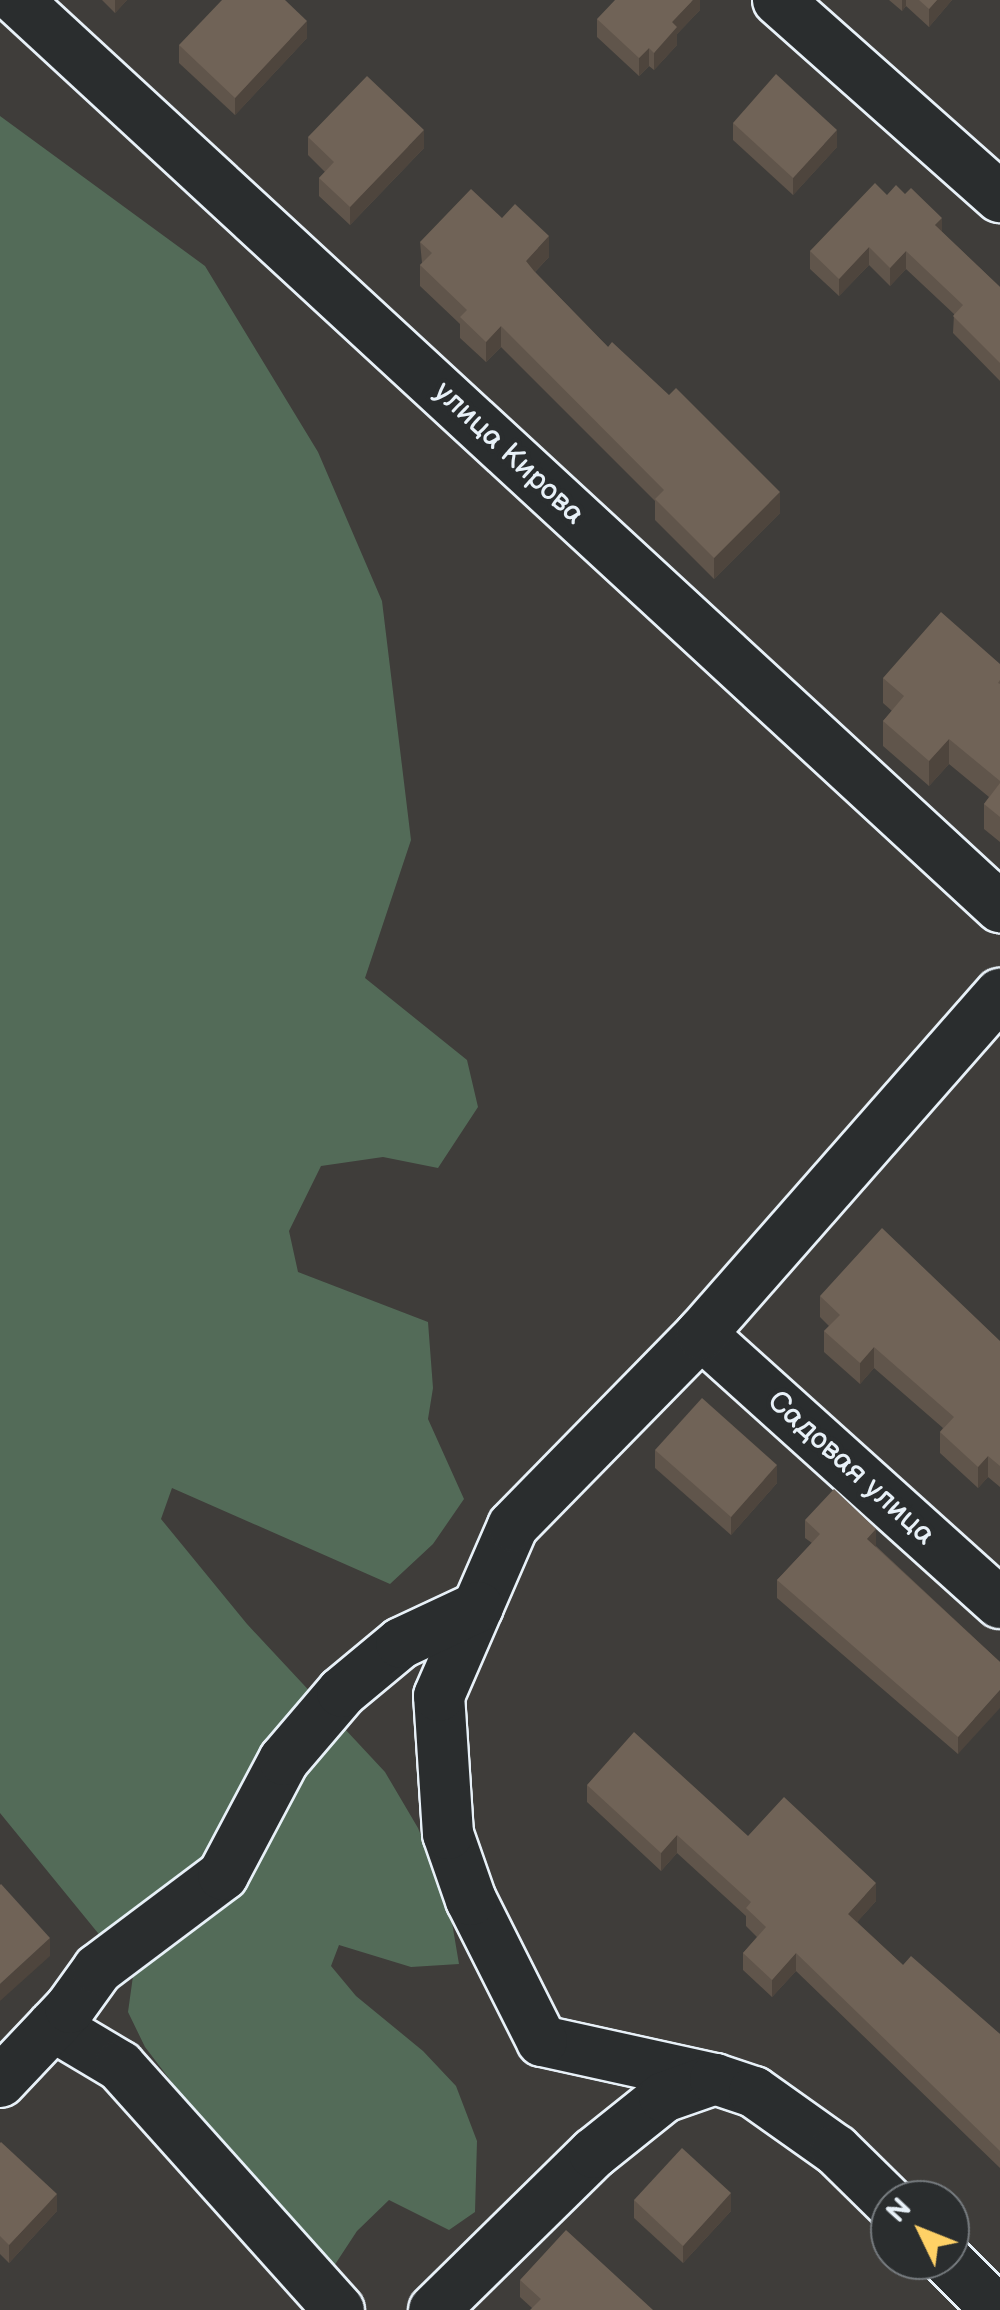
<!DOCTYPE html>
<html>
<head>
<meta charset="utf-8">
<style>
  body { margin:0 }
  #map { position:relative; width:1000px; height:2310px; overflow:hidden; background:#3f3d3a; font-family:"Balsamiq Sans",sans-serif }
  div>[style] { position:absolute }
  [style*='--x'] { left:calc(var(--x)*1px); top:calc(var(--y)*1px); width:calc(var(--w)*1px); rotate:calc(var(--a)*1deg) }
  .green>* { inset:0; background:#536b58 }
  .roads { filter:drop-shadow(2px 0 #e8f1f8) drop-shadow(-2px 0 #e8f1f8) drop-shadow(0 2px #e8f1f8) drop-shadow(0 -2px #e8f1f8) }
  .minor>* { height:50px; margin:-25px; padding:0 25px; transform-origin:25px; border-radius:25px; background:#2a2d2e }
  .wall>* { inset:0; background:#60554b }
  .shaded-wall>* { inset:0; background:#4e453d }
  .building>* { inset:0; background:#706357 }
  span { translate:-50% -50%; white-space:nowrap; text-align:center; line-height:1.15; -webkit-text-stroke:9px #2a2d2e; paint-order:stroke }
  .street-label { font-size:30px; color:#e8f1f8 }
  .north { position:absolute; left:870px; top:2180px; width:100px; height:100px; box-sizing:border-box; background:#2a2d2e; border:2px solid #767b7f; border-radius:50%; rotate:313deg; font-size:28px; font-weight:700; line-height:40px; text-align:center; color:#e8f1f8 }
  .north::after { content:''; display:block; margin:auto; width:35px; height:45px; background:#ffd166; clip-path:polygon(50% 0,100% 100%,50% 72%,0 100%) }
</style>
</head>
<body>
<div id="map">
  <div class="green">
    <div style="clip-path:polygon(0 116px,205px 266px,318px 452px,382px 601px,411px 840px,365px 978px,467px 1060px,478px 1107px,438px 1168px,383px 1157px,321px 1166px,289px 1231px,298px 1272px,428px 1322px,433px 1388px,428px 1419px,464px 1499px,433px 1544px,390px 1584px,172px 1488px,161px 1519px,247px 1624px,385px 1772px,418px 1828px,449px 1905px,459px 1964px,411px 1967px,339px 1945px,331px 1966px,356px 1996px,423px 2051px,456px 2086px,477px 2141px,475px 2212px,449px 2230px,389px 2200px,357px 2231px,334px 2266px,254px 2190px,145px 2047px,128px 2012px,133px 1976px,0 1813px)"></div>
  </div>
  <div class="roads">
    <div class="minor">
      <div style="--x:17;--y:0;--w:1338;--a:42.7"></div>
      <div style="--x:778;--y:0;--w:297;--a:41.6"></div>
      <div style="--x:701;--y:1334;--w:402;--a:42"></div>
      <div style="--x:53;--y:2026;--w:78;--a:30.8"></div>
      <div style="--x:120;--y:2066;--w:328;--a:48.1"></div>
      <div style="--x:715;--y:2079;--w:177;--a:-167.6"></div>
      <div style="--x:542;--y:2041;--w:158;--a:-116.7"></div>
      <div style="--x:471;--y:1900;--w:70;--a:-109.2"></div>
      <div style="--x:448;--y:1834;--w:138;--a:-93.7"></div>
      <div style="--x:439;--y:1696;--w:185;--a:-66.5"></div>
      <div style="--x:513;--y:1526;--w:269;--a:-45.6"></div>
      <div style="--x:701;--y:1334;--w:453;--a:-48.7"></div>
      <div style="--x:0;--y:2082;--w:102;--a:-46.6"></div>
      <div style="--x:70;--y:2008;--w:48;--a:-54.3"></div>
      <div style="--x:98;--y:1969;--w:156;--a:-36.9"></div>
      <div style="--x:223;--y:1875;--w:130;--a:-62.1"></div>
      <div style="--x:284;--y:1760;--w:89;--a:-49.5"></div>
      <div style="--x:342;--y:1692;--w:77;--a:-39.7"></div>
      <div style="--x:401;--y:1643;--w:85;--a:-25.1"></div>
      <div style="--x:947;--y:2260;--w:71;--a:45"></div>
      <div style="--x:434;--y:2310;--w:224;--a:-44.5"></div>
      <div style="--x:594;--y:2153;--w:90;--a:-38.7"></div>
      <div style="--x:664;--y:2097;--w:54;--a:-19.4"></div>
      <div style="--x:715;--y:2079;--w:41;--a:18.4"></div>
      <div style="--x:754;--y:2092;--w:100;--a:35.3"></div>
      <div style="--x:836;--y:2150;--w:76;--a:44.5"></div>
    </div>
  </div>
  <div class="wall">
    <div style="clip-path:polygon(102px 0,127px 0,115px 13px)"></div>
    <div style="clip-path:polygon(700px 0,700px 10px,677px 34px,677px 45px,654px 70px,649px 66px,639px 76px,597px 37px,597px 19px)"></div>
    <div style="clip-path:polygon(889px 0,952px 0,929px 27px,906px 6px,902px 11px)"></div>
    <div style="clip-path:polygon(307px 38px,235px 115px,179px 63px,179px 45px)"></div>
    <div style="clip-path:polygon(733px 123px,837px 147px,793px 195px,733px 140px)"></div>
    <div style="clip-path:polygon(308px 137px,424px 148px,350px 225px,319px 196px,319px 178px,325px 172px,308px 155px)"></div>
    <div style="clip-path:polygon(887px 195px,942px 232px,1000px 287px,1000px 381px,953px 333px,954px 314px,906px 269px,890px 286px,869px 265px,839px 296px,810px 269px,810px 251px)"></div>
    <div style="clip-path:polygon(502px 218px,549px 257px,535px 272px,608px 347px,780px 513px,714px 579px,655px 520px,655px 501px,501px 347px,486px 362px,460px 338px,460px 324px,420px 286px,420px 265px,422px 263px,420px 242px)"></div>
    <div style="clip-path:polygon(1000px 664px,1000px 842px,984px 829px,984px 804px,989px 797px,949px 764px,929px 786px,883px 746px,883px 721px,892px 711px,883px 703px,883px 678px)"></div>
    <div style="clip-path:polygon(820px 1296px,1000px 1341px,1000px 1487px,988px 1477px,978px 1488px,940px 1453px,940px 1432px,943px 1428px,874px 1368px,860px 1384px,824px 1352px,824px 1331px,829px 1326px,820px 1317px)"></div>
    <div style="clip-path:polygon(655px 1450px,777px 1483px,731px 1535px,655px 1468px)"></div>
    <div style="clip-path:polygon(805px 1520px,876px 1546px,1000px 1662px,958px 1754px,777px 1598px,777px 1580px,812px 1543px,805px 1538px)"></div>
    <div style="clip-path:polygon(587px 1785px,748px 1836px,876px 1901px,857px 1922px,903px 1965px,1000px 2034px,1000px 2168px,796px 1971px,772px 1997px,743px 1970px,743px 1953px,757px 1937px,746px 1926px,746px 1916px,677px 1853px,661px 1871px,587px 1802px)"></div>
    <div style="clip-path:polygon(0 2143px,57px 2211px,9px 2263px,0 2254px)"></div>
    <div style="clip-path:polygon(634px 2200px,731px 2211px,683px 2263px,634px 2218px)"></div>
    <div style="clip-path:polygon(520px 2280px,653px 2310px,532px 2308px,520px 2297px)"></div>
  </div>
  <div class="shaded-wall">
    <div style="clip-path:polygon(115px 0,127px 0,115px 13px)"></div>
    <div style="clip-path:polygon(693px 0,700px 0,700px 10px,677px 34px,677px 45px,654px 70px,654px 53px,672px 22px)"></div>
    <div style="clip-path:polygon(902px 0,906px 0,906px 6px,902px 11px)"></div>
    <div style="clip-path:polygon(937px 0,952px 0,929px 27px,929px 9px)"></div>
    <div style="clip-path:polygon(307px 21px,307px 38px,235px 115px,235px 98px)"></div>
    <div style="clip-path:polygon(649px 48px,649px 66px,639px 76px,639px 58px)"></div>
    <div style="clip-path:polygon(424px 130px,424px 148px,350px 225px,350px 207px)"></div>
    <div style="clip-path:polygon(837px 130px,837px 147px,793px 195px,793px 178px)"></div>
    <div style="clip-path:polygon(942px 218px,942px 236px,935px 225px)"></div>
    <div style="clip-path:polygon(549px 236px,549px 257px,526px 281px,526px 261px)"></div>
    <div style="clip-path:polygon(869px 247px,869px 265px,839px 296px,839px 279px)"></div>
    <div style="clip-path:polygon(906px 251px,906px 269px,890px 286px,890px 268px)"></div>
    <div style="clip-path:polygon(501px 326px,501px 347px,486px 362px,486px 342px)"></div>
    <div style="clip-path:polygon(780px 492px,780px 513px,714px 579px,714px 558px)"></div>
    <div style="clip-path:polygon(949px 739px,949px 764px,929px 786px,929px 761px)"></div>
    <div style="clip-path:polygon(874px 1347px,874px 1368px,860px 1384px,860px 1363px)"></div>
    <div style="clip-path:polygon(988px 1456px,988px 1477px,978px 1488px,978px 1467px)"></div>
    <div style="clip-path:polygon(777px 1465px,777px 1483px,731px 1535px,731px 1517px)"></div>
    <div style="clip-path:polygon(876px 1529px,876px 1546px,867px 1557px,867px 1539px)"></div>
    <div style="clip-path:polygon(1000px 1690px,1000px 1708px,958px 1754px,958px 1737px)"></div>
    <div style="clip-path:polygon(677px 1835px,677px 1853px,661px 1871px,661px 1853px)"></div>
    <div style="clip-path:polygon(876px 1883px,876px 1901px,848px 1932px,848px 1914px)"></div>
    <div style="clip-path:polygon(50px 1938px,50px 1956px,0 2001px,0 1984px)"></div>
    <div style="clip-path:polygon(796px 1953px,796px 1971px,772px 1997px,772px 1980px)"></div>
    <div style="clip-path:polygon(731px 2193px,731px 2211px,683px 2263px,683px 2246px)"></div>
    <div style="clip-path:polygon(57px 2194px,57px 2211px,9px 2263px,9px 2245px)"></div>
  </div>
  <div class="building">
    <div style="clip-path:polygon(222px 0,285px 0,307px 21px,235px 98px,179px 45px)"></div>
    <div style="clip-path:polygon(615px 0,693px 0,672px 22px,677px 27px,654px 53px,649px 48px,639px 58px,597px 19px)"></div>
    <div style="clip-path:polygon(919px 0,937px 0,929px 9px)"></div>
    <div style="clip-path:polygon(776px 74px,837px 130px,793px 178px,733px 123px)"></div>
    <div style="clip-path:polygon(367px 76px,424px 130px,350px 207px,319px 178px,334px 162px,308px 137px)"></div>
    <div style="clip-path:polygon(875px 183px,887px 195px,896px 185px,905px 194px,911px 188px,942px 218px,935px 225px,1000px 287px,1000px 363px,953px 316px,963px 305px,906px 251px,890px 268px,869px 247px,839px 279px,810px 251px)"></div>
    <div style="clip-path:polygon(471px 189px,502px 218px,515px 204px,549px 236px,526px 261px,534px 271px,608px 347px,612px 342px,669px 395px,676px 388px,780px 492px,714px 558px,655px 499px,664px 490px,501px 326px,486px 342px,460px 317px,467px 310px,420px 265px,432px 253px,420px 242px)"></div>
    <div style="clip-path:polygon(941px 612px,1000px 664px,1000px 680px,998px 683px,1000px 684px,1000px 781px,949px 739px,929px 761px,883px 721px,904px 696px,883px 678px)"></div>
    <div style="clip-path:polygon(1000px 783px,1000px 817px,984px 804px)"></div>
    <div style="clip-path:polygon(882px 1228px,1000px 1341px,1000px 1466px,988px 1456px,978px 1467px,940px 1432px,954px 1417px,874px 1347px,860px 1363px,824px 1331px,840px 1315px,820px 1296px)"></div>
    <div style="clip-path:polygon(702px 1398px,777px 1465px,731px 1517px,655px 1450px)"></div>
    <div style="clip-path:polygon(834px 1489px,876px 1529px,867px 1539px,1000px 1662px,1000px 1690px,958px 1737px,777px 1580px,820px 1534px,805px 1520px)"></div>
    <div style="clip-path:polygon(634px 1732px,748px 1836px,784px 1797px,876px 1883px,848px 1914px,903px 1965px,911px 1956px,1000px 2034px,1000px 2151px,796px 1953px,772px 1980px,743px 1953px,766px 1927px,746px 1908px,751px 1902px,677px 1835px,661px 1853px,587px 1785px)"></div>
    <div style="clip-path:polygon(1px 1884px,50px 1938px,0 1984px,0 1885px)"></div>
    <div style="clip-path:polygon(1px 2142px,57px 2194px,9px 2245px,0 2236px,0 2143px)"></div>
    <div style="clip-path:polygon(682px 2148px,731px 2193px,683px 2246px,634px 2200px)"></div>
    <div style="clip-path:polygon(566px 2230px,653px 2310px,530px 2310px,541px 2299px,520px 2280px)"></div>
  </div>
  <div class="street-label">
    <span style="left:509px;top:453px;rotate:43deg">улица Кирова</span>
    <span style="left:851px;top:1468px;rotate:42deg">Садовая улица</span>
  </div>
  <div class="north">N</div>
</div>
</body>
</html>
